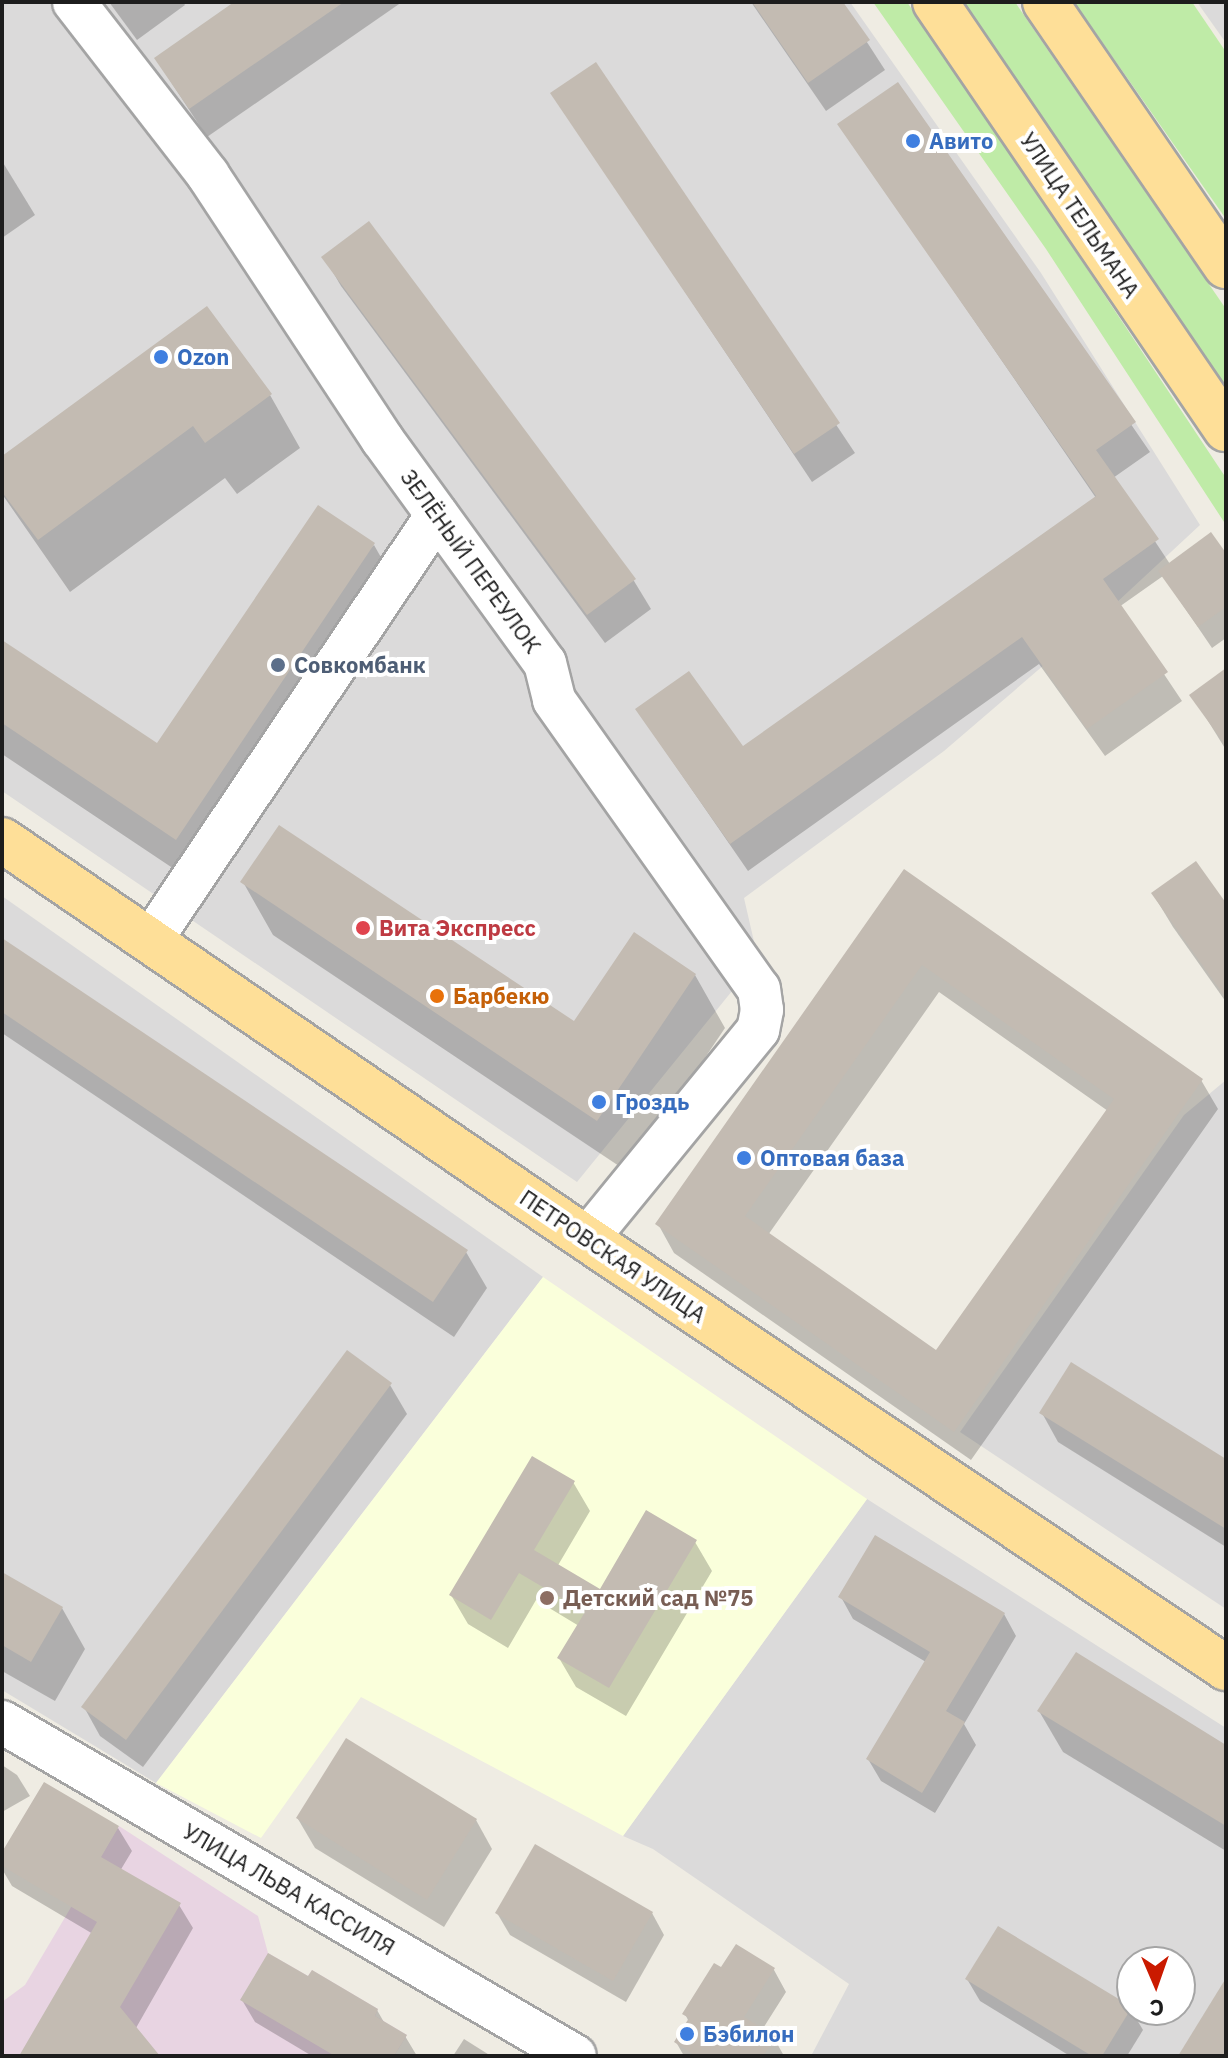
<!DOCTYPE html>
<html>
<head>
<meta charset="utf-8">
<style>
  body { margin:0 }
  #map { position:relative; width:1228px; height:2058px; overflow:hidden; background:#efece3; font-family:"IBM Plex Sans",sans-serif }
  div>[style] { position:absolute }
  [style*='--x'] { left:calc(var(--x)*1px); top:calc(var(--y)*1px); width:calc(var(--w)*1px); rotate:calc(var(--a)*1deg) }
  .residential>* { inset:0; background:#dbdada }
  .industrial>* { inset:0; background:#e8d4e2 }
  .education>* { inset:0; background:#faffdb }
  .grass>* { inset:0; background:#bfeba7 }
  .shadow>* { inset:0; background:#0003 }
  .building>* { inset:0; background:#c3bbb2 }
  .roads { filter:drop-shadow(2px 0 #a4a4a4) drop-shadow(-2px 0 #a4a4a4) drop-shadow(0 2px #a4a4a4) drop-shadow(0 -2px #a4a4a4) }
  .minor>* { height:42px; margin:-21px; padding:0 21px; transform-origin:21px; border-radius:21px; background:#fff }
  .major>* { height:44px; margin:-22px; padding:0 22px; transform-origin:22px; border-radius:22px; background:#fedf98 }
  .dots>* { width:22px; height:22px; translate:-50% -50%; box-sizing:border-box; border:4px solid #fff; border-radius:50% }
  span { translate:-50% -50%; white-space:nowrap; text-align:center; line-height:1.15; -webkit-text-stroke:8px #fff; paint-order:stroke }
  .shop-label { font-size:22px; color:#366cbe; font-weight:700 }
  .left { translate:0 -50%; text-align:left }
  .street-label { font-size:22px; color:#1d1d1d }
  .service-label { font-size:22px; color:#4e5e75; font-weight:700 }
  .health-label { font-size:22px; color:#be3a42; font-weight:700 }
  .food-label { font-size:22px; color:#c56008; font-weight:700 }
  .education-label { font-size:22px; color:#785e54; font-weight:700 }
  .frame { position:absolute; inset:0; border:4px solid #1d1d1d; pointer-events:none }
  .north { position:absolute; left:1116px; top:1946px; width:80px; height:80px; box-sizing:border-box; background:#fff; border:2px solid #a5a5a5; border-radius:50%; rotate:178deg; font-size:22px; font-weight:700; line-height:32px; text-align:center; color:#1d1d1d }
  .north::after { content:''; display:block; margin:auto; width:28px; height:36px; background:#ca1a00; clip-path:polygon(50% 0,100% 100%,50% 72%,0 100%) }
</style>
</head>
<body>
<div id="map">
  <div class="residential">
    <div style="clip-path:polygon(2px 2px,850px 2px,1041px 273px,1200px 525px,1115px 604px,944px 751px,744px 898px,758px 959px,577px 1182px,2px 791px)"></div>
    <div style="clip-path:polygon(1197px 2px,1226px 2px,1226px 43px)"></div>
    <div style="clip-path:polygon(2px 896px,543px 1277px,156px 1783px,2px 1690px)"></div>
    <div style="clip-path:polygon(1226px 1080px,1226px 1609px,960px 1432px,1184px 1115px)"></div>
    <div style="clip-path:polygon(evenodd,867px 1499px,1226px 1728px,1226px 2056px,811px 2056px,849px 1984px,653px 1849px,623px 1836px,867px 1499px,1132px 1962px,1180px 1962px,1180px 2010px,1132px 2010px,1132px 1962px)"></div>
  </div>
  <div class="industrial">
    <div style="clip-path:polygon(119px 1826px,258px 1916px,268px 1953px,308px 1976px,312px 1970px,378px 2009px,375px 2016px,407px 2035px,394px 2056px,2px 2056px,2px 2002px,25px 1985px)"></div>
  </div>
  <div class="education">
    <div style="clip-path:polygon(543px 1277px,867px 1499px,623px 1836px,361px 1697px,261px 1838px,156px 1783px)"></div>
  </div>
  <div class="grass">
    <div style="clip-path:polygon(873px 2px,907px 2px,1030px 183px,1226px 478px,1226px 525px,1046px 249px)"></div>
    <div style="clip-path:polygon(956px 2px,1015px 2px,1226px 309px,1226px 399px)"></div>
    <div style="clip-path:polygon(1074px 2px,1192px 2px,1226px 52px,1226px 219px)"></div>
  </div>
  <div class="shadow">
    <div style="clip-path:polygon(109px 2px,183px 2px,185px 5px,137px 40px)"></div>
    <div style="clip-path:polygon(238px 2px,402px 2px,207px 137px,156px 59px)"></div>
    <div style="clip-path:polygon(751px 2px,841px 2px,885px 70px,826px 111px)"></div>
    <div style="clip-path:polygon(596px 65px,855px 453px,812px 482px,553px 94px)"></div>
    <div style="clip-path:polygon(898px 85px,1150px 452px,1113px 478px,1170px 564px,1226px 556px,1226px 638px,1212px 648px,1163px 576px,1119px 607px,1182px 701px,1105px 756px,1039px 664px,748px 871px,637px 710px,743px 749px,1096px 498px,840px 125px)"></div>
    <div style="clip-path:polygon(2px 161px,35px 215px,2px 238px)"></div>
    <div style="clip-path:polygon(369px 224px,634px 581px,651px 609px,605px 643px,341px 286px,324px 257px)"></div>
    <div style="clip-path:polygon(270px 395px,300px 448px,237px 494px,225px 478px,70px 592px,2px 494px,2px 459px)"></div>
    <div style="clip-path:polygon(374px 545px,404px 598px,207px 891px,2px 754px,2px 642px,158px 746px)"></div>
    <div style="clip-path:polygon(1226px 670px,1226px 750px,1192px 695px)"></div>
    <div style="clip-path:polygon(evenodd,905px 872px,1201px 1080px,1218px 1109px,971px 1460px,674px 1253px,658px 1224px,905px 872px,939px 992px,1108px 1111px,937px 1353px,768px 1235px,939px 992px)"></div>
    <div style="clip-path:polygon(243px 882px,574px 1024px,695px 975px,725px 1028px,628px 1172px,273px 935px)"></div>
    <div style="clip-path:polygon(1153px 894px,1226px 907px,1226px 1002px,1173px 927px)"></div>
    <div style="clip-path:polygon(2px 940px,466px 1252px,487px 1288px,454px 1337px,2px 1033px)"></div>
    <div style="clip-path:polygon(390px 1385px,407px 1414px,143px 1767px,100px 1736px,84px 1707px)"></div>
    <div style="clip-path:polygon(1042px 1413px,1226px 1461px,1226px 1547px,1058px 1442px)"></div>
    <div style="clip-path:polygon(573px 1482px,590px 1511px,557px 1567px,600px 1592px,695px 1542px,712px 1571px,626px 1716px,576px 1687px,559px 1658px,579px 1626px,536px 1600px,508px 1648px,468px 1624px,451px 1595px)"></div>
    <div style="clip-path:polygon(2px 1574px,62px 1608px,85px 1649px,55px 1701px,2px 1671px)"></div>
    <div style="clip-path:polygon(841px 1597px,1004px 1614px,1016px 1636px,964px 1724px,976px 1745px,935px 1813px,881px 1781px,868px 1759px,926px 1662px,853px 1619px)"></div>
    <div style="clip-path:polygon(1039px 1711px,1226px 1747px,1226px 1851px,1063px 1752px)"></div>
    <div style="clip-path:polygon(2px 1765px,17px 1775px,30px 1796px,2px 1812px)"></div>
    <div style="clip-path:polygon(298px 1819px,476px 1820px,492px 1849px,444px 1927px,315px 1848px)"></div>
    <div style="clip-path:polygon(118px 1828px,132px 1851px,120px 1871px,179px 1905px,193px 1928px,136px 2028px,158px 2056px,22px 2056px,93px 1934px,12px 1886px,2px 1869px,2px 1856px)"></div>
    <div style="clip-path:polygon(497px 1913px,652px 1913px,664px 1935px,626px 2002px,510px 1935px)"></div>
    <div style="clip-path:polygon(722px 1970px,774px 1970px,786px 1992px,762px 2030px,774px 2038px,784px 2056px,684px 2056px,676px 2042px,689px 2022px,685px 2014px)"></div>
    <div style="clip-path:polygon(309px 1979px,377px 2010px,385px 2024px,405px 2036px,417px 2056px,312px 2056px,255px 2022px,242px 2000px)"></div>
    <div style="clip-path:polygon(967px 1979px,1130px 2008px,1143px 2030px,1127px 2056px,1070px 2056px,980px 2001px)"></div>
    <div style="clip-path:polygon(464px 2039px,491px 2056px,453px 2056px)"></div>
  </div>
  <div class="building">
    <div style="clip-path:polygon(234px 2px,344px 2px,189px 109px,154px 58px)"></div>
    <div style="clip-path:polygon(752px 2px,843px 2px,870px 40px,808px 83px)"></div>
    <div style="clip-path:polygon(596px 62px,840px 423px,794px 454px,550px 93px)"></div>
    <div style="clip-path:polygon(898px 82px,1136px 422px,1096px 450px,1159px 539px,1103px 579px,1168px 672px,1087px 729px,1022px 637px,730px 844px,635px 709px,689px 671px,743px 746px,1096px 496px,837px 124px)"></div>
    <div style="clip-path:polygon(369px 221px,636px 579px,587px 615px,321px 257px)"></div>
    <div style="clip-path:polygon(207px 306px,272px 394px,205px 443px,193px 426px,38px 540px,2px 492px,2px 456px)"></div>
    <div style="clip-path:polygon(318px 505px,375px 543px,176px 840px,2px 723px,2px 640px,157px 743px)"></div>
    <div style="clip-path:polygon(1211px 532px,1226px 553px,1226px 607px,1198px 627px,1158px 571px)"></div>
    <div style="clip-path:polygon(1226px 668px,1226px 746px,1189px 695px)"></div>
    <div style="clip-path:polygon(279px 825px,574px 1021px,634px 932px,696px 974px,597px 1121px,240px 882px)"></div>
    <div style="clip-path:polygon(1196px 861px,1226px 903px,1226px 998px,1151px 893px)"></div>
    <div style="clip-path:polygon(evenodd,904px 869px,1203px 1079px,954px 1432px,655px 1224px,904px 869px,922px 965px,1114px 1099px,936px 1350px,745px 1216px,922px 965px)"></div>
    <div style="clip-path:polygon(2px 938px,468px 1250px,433px 1302px,2px 1012px)"></div>
    <div style="clip-path:polygon(347px 1350px,392px 1383px,126px 1740px,81px 1707px)"></div>
    <div style="clip-path:polygon(1071px 1362px,1226px 1459px,1226px 1529px,1039px 1413px)"></div>
    <div style="clip-path:polygon(532px 1456px,575px 1481px,534px 1550px,600px 1589px,646px 1510px,697px 1540px,609px 1688px,557px 1658px,585px 1612px,519px 1573px,491px 1620px,449px 1595px)"></div>
    <div style="clip-path:polygon(875px 1535px,1005px 1613px,946px 1711px,965px 1722px,922px 1793px,866px 1759px,930px 1652px,838px 1597px)"></div>
    <div style="clip-path:polygon(2px 1572px,63px 1607px,31px 1662px,2px 1645px)"></div>
    <div style="clip-path:polygon(1076px 1652px,1226px 1745px,1226px 1826px,1037px 1711px)"></div>
    <div style="clip-path:polygon(346px 1738px,477px 1819px,427px 1900px,296px 1818px)"></div>
    <div style="clip-path:polygon(44px 1782px,119px 1826px,101px 1857px,181px 1903px,120px 2007px,160px 2056px,19px 2056px,97px 1922px,2px 1866px,2px 1852px)"></div>
    <div style="clip-path:polygon(535px 1844px,653px 1912px,613px 1981px,495px 1913px)"></div>
    <div style="clip-path:polygon(998px 1926px,1132px 2007px,1102px 2056px,1092px 2056px,965px 1979px)"></div>
    <div style="clip-path:polygon(736px 1944px,775px 1968px,744px 2017px,776px 2037px,763px 2056px,696px 2056px,674px 2042px,689px 2018px,682px 2014px,714px 1963px,721px 1967px)"></div>
    <div style="clip-path:polygon(268px 1953px,308px 1976px,312px 1970px,378px 2009px,375px 2016px,407px 2035px,394px 2056px,335px 2056px,240px 2000px)"></div>
    <div style="clip-path:polygon(1226px 1978px,1226px 2056px,1178px 2056px)"></div>
  </div>
  <div class="roads">
    <div class="minor">
      <div style="--x:74;--y:2;--w:219;--a:52.2"></div>
      <div style="--x:208;--y:175;--w:316;--a:56.6"></div>
      <div style="--x:382;--y:439;--w:277;--a:54"></div>
      <div style="--x:545;--y:663;--w:38;--a:76"></div>
      <div style="--x:554;--y:700;--w:354;--a:54.7"></div>
      <div style="--x:759;--y:989;--w:21;--a:82"></div>
      <div style="--x:762;--y:1010;--w:20;--a:101"></div>
      <div style="--x:758;--y:1030;--w:270;--a:129.3"></div>
      <div style="--x:151;--y:940;--w:512;--a:-56.06"></div>
      <div style="--x:2;--y:1722;--w:663;--a:30.24"></div>
    </div>
    <div class="major">
      <div style="--x:935;--y:2;--w:517;--a:55.73"></div>
      <div style="--x:1045;--y:2;--w:320;--a:55.6"></div>
      <div style="--x:2;--y:840;--w:708;--a:34.3"></div>
      <div style="--x:587;--y:1239;--w:770;--a:33.88"></div>
    </div>
  </div>
  <div class="dots">
    <div style="left:913px;top:141px;background:#3f7fe0"></div>
    <div style="left:161px;top:357px;background:#3f7fe0"></div>
    <div style="left:278px;top:665px;background:#5c6f8a"></div>
    <div style="left:363px;top:928px;background:#e0444e"></div>
    <div style="left:437px;top:996px;background:#e8710a"></div>
    <div style="left:599px;top:1102px;background:#3f7fe0"></div>
    <div style="left:744px;top:1158px;background:#3f7fe0"></div>
    <div style="left:547px;top:1598px;background:#8d6e63"></div>
    <div style="left:687px;top:2034px;background:#3f7fe0"></div>
  </div>
  <div class="shop-label">
    <span class="left" style="left:929px;top:141px">Авито</span>
    <span class="left" style="left:177px;top:357px">Ozon</span>
    <span class="left" style="left:615px;top:1102px">Гроздь</span>
    <span class="left" style="left:760px;top:1158px">Оптовая база</span>
    <span class="left" style="left:703px;top:2034px">Бэбилон</span>
  </div>
  <div class="street-label">
    <span style="left:1080px;top:215px;rotate:56deg">УЛИЦА ТЕЛЬМАНА</span>
    <span style="left:471px;top:561px;rotate:54deg">ЗЕЛЁНЫЙ ПЕРЕУЛОК</span>
    <span style="left:613px;top:1256px;rotate:34deg">ПЕТРОВСКАЯ УЛИЦА</span>
    <span style="left:289px;top:1889px;rotate:30deg">УЛИЦА ЛЬВА КАССИЛЯ</span>
  </div>
  <div class="service-label">
    <span class="left" style="left:294px;top:665px">Совкомбанк</span>
  </div>
  <div class="health-label">
    <span class="left" style="left:379px;top:928px">Вита Экспресс</span>
  </div>
  <div class="food-label">
    <span class="left" style="left:453px;top:996px">Барбекю</span>
  </div>
  <div class="education-label">
    <span class="left" style="left:563px;top:1598px">Детский сад №75</span>
  </div>
  <div class="frame"></div>
  <div class="north">С</div>
</div>
</body>
</html>
